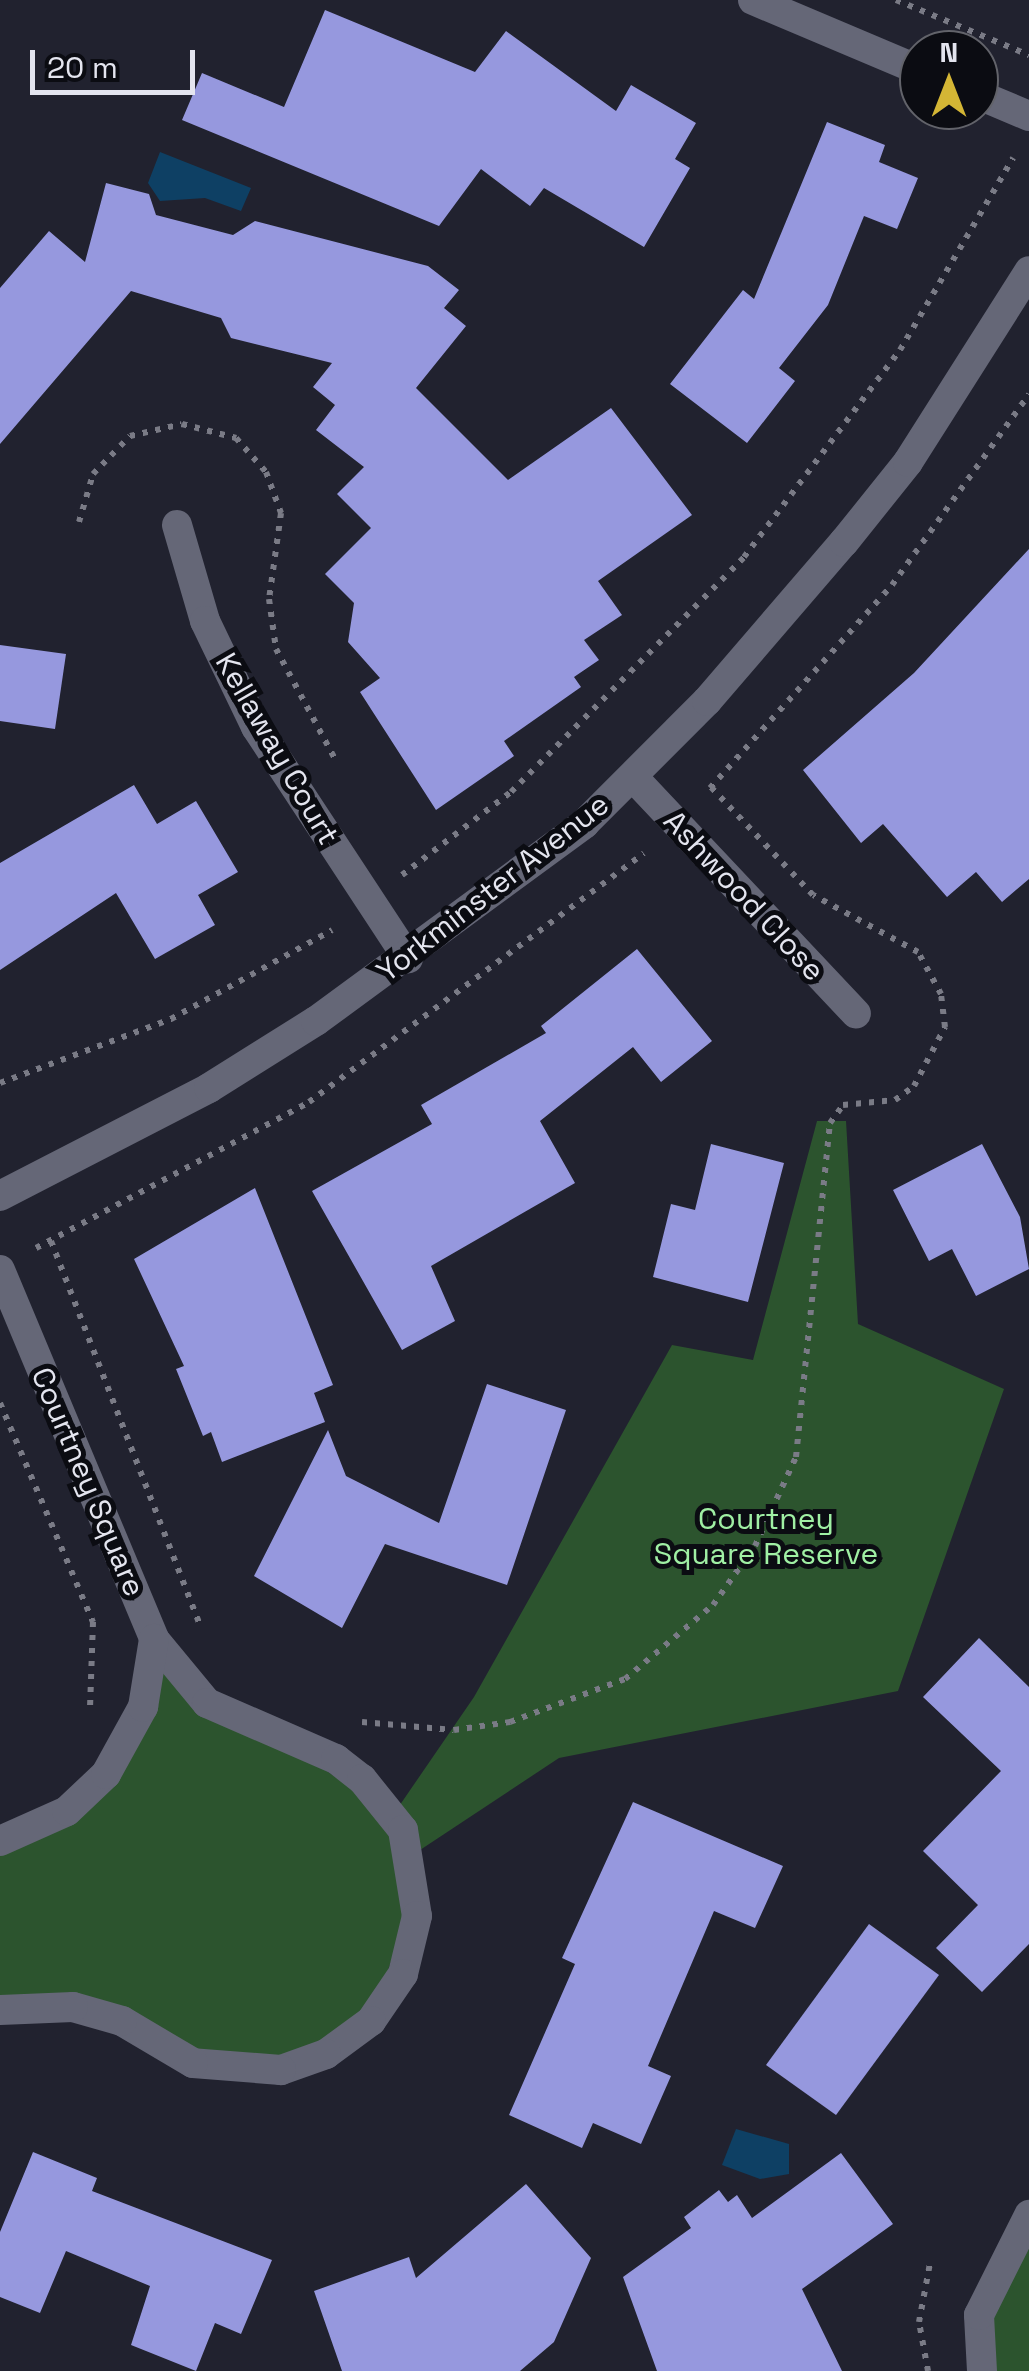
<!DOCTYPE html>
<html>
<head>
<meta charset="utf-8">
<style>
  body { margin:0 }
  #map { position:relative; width:1029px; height:2371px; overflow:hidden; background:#21222f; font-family:"Space Grotesk",sans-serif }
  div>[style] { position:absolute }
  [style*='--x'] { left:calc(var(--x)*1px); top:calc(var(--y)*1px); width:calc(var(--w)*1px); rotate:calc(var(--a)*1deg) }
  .green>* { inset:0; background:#2c542e }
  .water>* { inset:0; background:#0e4064 }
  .building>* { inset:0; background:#9698de }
  .path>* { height:6px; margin-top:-3px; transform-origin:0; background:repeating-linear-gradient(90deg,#7a7b86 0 5px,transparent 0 13px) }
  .minor>* { height:30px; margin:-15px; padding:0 15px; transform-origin:15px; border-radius:15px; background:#656777 }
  span { translate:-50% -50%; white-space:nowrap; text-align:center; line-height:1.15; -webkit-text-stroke:10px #0b0c12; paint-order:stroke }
  .street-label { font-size:30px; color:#e4e5ef }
  .park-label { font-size:30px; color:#a0f0a4 }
  .north { position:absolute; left:899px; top:30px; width:100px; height:100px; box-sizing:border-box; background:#0b0c12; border:2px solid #62636a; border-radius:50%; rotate:0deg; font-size:28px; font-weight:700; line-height:40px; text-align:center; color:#e4e5ef }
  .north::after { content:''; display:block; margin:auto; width:35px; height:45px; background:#d4b635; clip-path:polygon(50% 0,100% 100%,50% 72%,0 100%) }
  .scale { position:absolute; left:30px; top:50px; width:165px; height:45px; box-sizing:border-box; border:5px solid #e4e5ef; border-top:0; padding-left:12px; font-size:30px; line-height:35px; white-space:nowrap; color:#e4e5ef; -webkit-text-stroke:8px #0b0c12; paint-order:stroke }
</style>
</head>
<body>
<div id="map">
  <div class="green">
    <div style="clip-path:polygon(817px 1121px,846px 1121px,858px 1324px,1004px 1389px,898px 1691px,559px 1758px,411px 1856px,416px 1887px,371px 2021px,249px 2073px,141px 2031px,0 2010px,0 1841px,106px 1774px,154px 1639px,174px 1670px,393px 1815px,474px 1697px,672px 1345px,753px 1360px)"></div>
    <div style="clip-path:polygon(1029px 2214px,1029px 2371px,982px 2371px,979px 2315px)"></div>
  </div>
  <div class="water">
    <div style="clip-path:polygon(160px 152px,251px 188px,241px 211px,205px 198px,160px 201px,148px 183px)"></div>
    <div style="clip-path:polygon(736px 2129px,789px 2144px,789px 2174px,760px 2179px,722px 2165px)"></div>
  </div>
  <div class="building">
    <div style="clip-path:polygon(325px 10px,475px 72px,506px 31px,616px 111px,631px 85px,696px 123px,675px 159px,690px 168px,644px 247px,544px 188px,530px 206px,481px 169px,439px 226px,182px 120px,202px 73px,284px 107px)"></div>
    <div style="clip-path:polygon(827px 122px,885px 145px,879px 162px,918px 178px,897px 229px,864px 216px,828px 305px,779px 368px,795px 381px,747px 443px,670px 384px,743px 290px,754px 299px)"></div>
    <div style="clip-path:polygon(106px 183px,149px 194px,156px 215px,233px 235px,255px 221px,428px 266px,459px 290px,444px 308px,466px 326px,416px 388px,508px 480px,611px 408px,692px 515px,598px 581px,622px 615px,584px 640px,599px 660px,574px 677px,581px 687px,504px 741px,514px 756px,436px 810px,360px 692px,380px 678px,348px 642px,354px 603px,325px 574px,371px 528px,337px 494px,364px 467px,316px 430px,335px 405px,313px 387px,332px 363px,231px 338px,221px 318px,131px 291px,0 444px,0 288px,49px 231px,85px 262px)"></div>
    <div style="clip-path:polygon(1029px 549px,1029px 879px,1002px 902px,976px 872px,947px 897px,883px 824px,861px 843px,803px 770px,914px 673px)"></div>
    <div style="clip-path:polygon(0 645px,66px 654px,55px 729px,0 721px)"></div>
    <div style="clip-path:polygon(134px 785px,157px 824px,196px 801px,238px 872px,198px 895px,215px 925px,155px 959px,116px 893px,0 970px,0 863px)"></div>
    <div style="clip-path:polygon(637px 949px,712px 1041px,661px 1082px,633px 1047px,540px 1121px,575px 1183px,431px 1266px,455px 1321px,402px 1350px,312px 1191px,432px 1124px,421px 1105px,546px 1033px,541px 1026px)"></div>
    <div style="clip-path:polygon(711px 1144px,784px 1163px,748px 1302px,653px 1277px,671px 1204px,695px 1210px)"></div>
    <div style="clip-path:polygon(982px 1144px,1020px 1217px,1029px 1269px,976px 1296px,952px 1249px,929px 1261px,893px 1190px)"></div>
    <div style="clip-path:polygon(255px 1188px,333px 1385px,314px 1393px,325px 1422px,222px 1462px,211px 1432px,203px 1436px,176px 1369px,184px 1366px,134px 1259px)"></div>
    <div style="clip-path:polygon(487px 1384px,566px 1410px,507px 1585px,385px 1544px,342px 1628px,254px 1576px,328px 1430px,346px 1476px,439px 1523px)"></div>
    <div style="clip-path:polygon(979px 1638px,1029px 1687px,1029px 1944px,982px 1992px,936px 1948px,978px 1905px,923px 1851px,1001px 1771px,923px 1697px)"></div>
    <div style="clip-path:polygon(633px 1802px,783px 1866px,755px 1928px,714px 1911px,648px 2066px,671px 2076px,641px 2144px,593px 2123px,582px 2148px,509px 2115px,575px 1964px,562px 1958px)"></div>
    <div style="clip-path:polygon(869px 1924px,939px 1975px,836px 2115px,766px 2065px)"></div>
    <div style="clip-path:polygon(33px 2152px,97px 2178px,92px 2191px,272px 2260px,241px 2334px,215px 2323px,196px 2371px,131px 2345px,150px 2286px,66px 2251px,40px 2313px,0 2297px,0 2232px)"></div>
    <div style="clip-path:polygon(841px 2153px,893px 2224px,802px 2289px,842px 2371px,657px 2371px,623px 2277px,691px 2228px,684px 2217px,719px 2190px,728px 2202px,737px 2195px,752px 2218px)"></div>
    <div style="clip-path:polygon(526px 2184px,591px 2258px,554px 2342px,520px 2371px,342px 2371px,314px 2291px,409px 2257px,416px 2278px)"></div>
  </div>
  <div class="path">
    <div style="--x:896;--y:0;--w:144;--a:22.5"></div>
    <div style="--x:79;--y:522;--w:50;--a:-73.7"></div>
    <div style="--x:93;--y:474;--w:53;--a:-45.8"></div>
    <div style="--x:130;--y:436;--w:53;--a:-13"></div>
    <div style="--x:182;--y:424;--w:56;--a:14.5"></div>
    <div style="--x:236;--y:438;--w:45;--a:48.6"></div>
    <div style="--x:266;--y:472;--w:44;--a:69.9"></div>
    <div style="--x:281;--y:513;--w:87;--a:97.9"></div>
    <div style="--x:269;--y:599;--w:50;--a:82"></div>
    <div style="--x:276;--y:649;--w:127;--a:61.8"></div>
    <div style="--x:710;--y:788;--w:273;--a:-48.1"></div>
    <div style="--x:892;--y:585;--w:235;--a:-54.3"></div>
    <div style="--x:402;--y:875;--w:137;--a:-37.3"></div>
    <div style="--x:511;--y:792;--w:331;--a:-45.2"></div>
    <div style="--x:744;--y:557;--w:259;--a:-53"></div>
    <div style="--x:900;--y:350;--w:223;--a:-59.5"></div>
    <div style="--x:0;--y:1083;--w:183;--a:-20.5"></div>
    <div style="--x:171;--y:1019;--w:184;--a:-28.9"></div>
    <div style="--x:51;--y:1241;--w:409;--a:68.8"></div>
    <div style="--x:36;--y:1248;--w:310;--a:-28.1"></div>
    <div style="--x:309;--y:1102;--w:417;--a:-36.6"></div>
    <div style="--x:0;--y:1403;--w:238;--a:67"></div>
    <div style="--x:93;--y:1622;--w:85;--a:92"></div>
    <div style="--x:362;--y:1722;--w:92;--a:5"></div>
    <div style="--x:454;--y:1730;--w:57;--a:-8.1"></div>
    <div style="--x:510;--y:1722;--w:123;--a:-20.5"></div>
    <div style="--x:625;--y:1679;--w:115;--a:-40.1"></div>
    <div style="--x:713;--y:1605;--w:72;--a:-54.6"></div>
    <div style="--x:755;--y:1546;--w:98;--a:-65.3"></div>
    <div style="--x:796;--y:1457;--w:336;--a:-84.2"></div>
    <div style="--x:830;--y:1123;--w:22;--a:-54"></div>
    <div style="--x:843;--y:1105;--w:52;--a:-5.5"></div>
    <div style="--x:895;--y:1100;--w:24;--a:-36"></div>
    <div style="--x:914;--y:1086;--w:67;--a:-62.3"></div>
    <div style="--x:945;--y:1027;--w:33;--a:-97"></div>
    <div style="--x:941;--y:994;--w:48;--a:-118.7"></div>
    <div style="--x:918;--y:952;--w:119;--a:-151.5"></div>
    <div style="--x:813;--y:895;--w:149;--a:-133.4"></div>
    <div style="--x:928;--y:2371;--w:50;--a:-100.4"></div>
    <div style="--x:919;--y:2322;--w:60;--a:-79.4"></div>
  </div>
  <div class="minor">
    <div style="--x:753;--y:0;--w:180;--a:22.9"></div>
    <div style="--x:979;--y:95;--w:54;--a:22.8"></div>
    <div style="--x:177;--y:525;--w:100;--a:73.7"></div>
    <div style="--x:205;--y:621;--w:118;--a:64.3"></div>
    <div style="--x:256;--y:727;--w:277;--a:56.7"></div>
    <div style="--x:633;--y:777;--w:325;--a:46.7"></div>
    <div style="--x:0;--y:1196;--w:235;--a:-27.3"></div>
    <div style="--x:209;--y:1088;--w:126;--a:-32.1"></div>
    <div style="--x:316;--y:1021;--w:333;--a:-36.3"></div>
    <div style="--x:584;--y:824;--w:174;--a:-45"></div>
    <div style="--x:707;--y:701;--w:210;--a:-49.3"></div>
    <div style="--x:844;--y:542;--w:102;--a:-51.3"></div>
    <div style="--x:908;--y:462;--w:226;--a:-57.6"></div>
    <div style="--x:0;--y:1270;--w:400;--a:67.3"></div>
    <div style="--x:154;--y:1639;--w:83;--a:50.4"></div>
    <div style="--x:207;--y:1703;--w:141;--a:23.5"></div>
    <div style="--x:336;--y:1759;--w:33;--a:38"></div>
    <div style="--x:362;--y:1779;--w:65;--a:51.2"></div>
    <div style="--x:403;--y:1830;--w:87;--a:80.8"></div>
    <div style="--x:417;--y:1916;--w:60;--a:103.6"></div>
    <div style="--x:403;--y:1974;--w:57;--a:124.2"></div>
    <div style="--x:371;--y:2021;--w:56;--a:143.7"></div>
    <div style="--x:326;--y:2054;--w:48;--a:160.4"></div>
    <div style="--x:281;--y:2070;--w:88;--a:-175.5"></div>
    <div style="--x:193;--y:2063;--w:82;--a:-149.4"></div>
    <div style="--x:122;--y:2021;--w:51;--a:-164.1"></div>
    <div style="--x:73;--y:2007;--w:73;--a:177.6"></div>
    <div style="--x:0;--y:1841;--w:73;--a:-24.1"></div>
    <div style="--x:67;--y:1811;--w:54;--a:-43.5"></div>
    <div style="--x:106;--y:1774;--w:77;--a:-61.1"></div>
    <div style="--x:143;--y:1707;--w:69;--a:-80.8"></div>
    <div style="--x:982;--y:2371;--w:56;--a:-93.1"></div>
    <div style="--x:979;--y:2315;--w:112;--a:-63.4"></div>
  </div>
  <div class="street-label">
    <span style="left:277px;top:749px;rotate:60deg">Kellaway Court</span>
    <span style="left:493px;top:888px;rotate:-38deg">Yorkminster Avenue</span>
    <span style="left:744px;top:896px;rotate:47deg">Ashwood Close</span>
    <span style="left:88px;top:1482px;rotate:67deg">Courtney Square</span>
  </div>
  <div class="park-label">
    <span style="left:766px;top:1536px">Courtney<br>Square Reserve</span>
  </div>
  <div class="north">N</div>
  <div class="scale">20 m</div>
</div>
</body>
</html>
